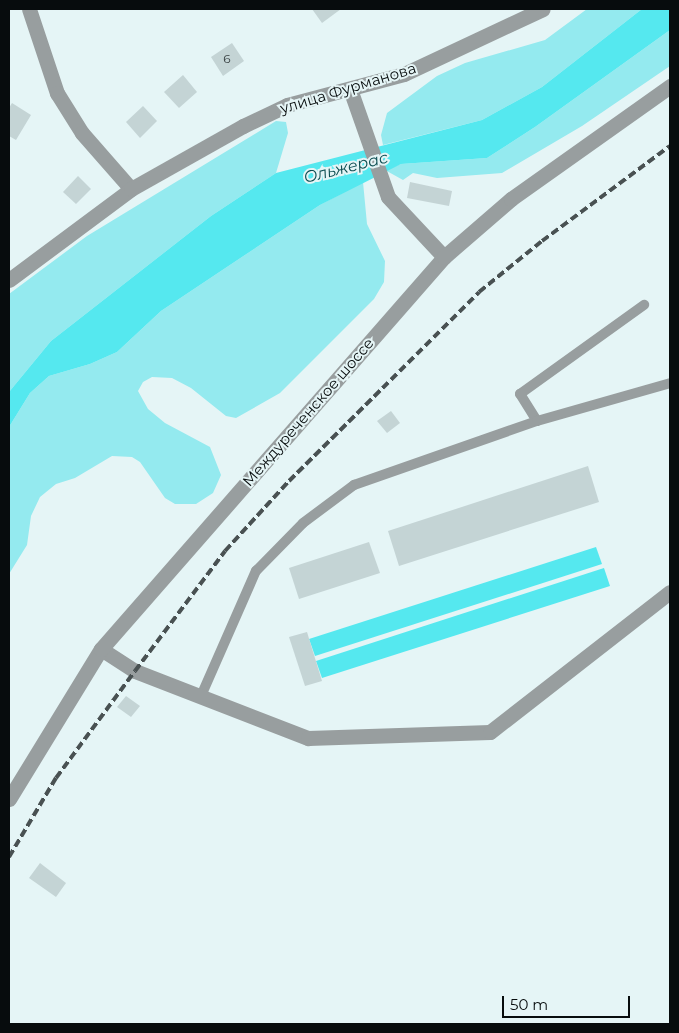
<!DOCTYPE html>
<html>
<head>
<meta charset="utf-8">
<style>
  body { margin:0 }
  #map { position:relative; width:679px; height:1033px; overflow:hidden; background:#e5f5f6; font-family:Montserrat,sans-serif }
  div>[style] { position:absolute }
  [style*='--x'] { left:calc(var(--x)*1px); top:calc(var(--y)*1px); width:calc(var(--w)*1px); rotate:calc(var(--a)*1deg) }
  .green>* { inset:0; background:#94eaef }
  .water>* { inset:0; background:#55e8ef }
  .building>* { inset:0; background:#c4d4d5 }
  .lane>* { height:10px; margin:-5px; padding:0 5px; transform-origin:5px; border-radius:5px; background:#989e9f }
  .street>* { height:15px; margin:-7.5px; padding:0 7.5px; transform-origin:7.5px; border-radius:7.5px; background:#989e9f }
  .rail>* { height:4px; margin-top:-2px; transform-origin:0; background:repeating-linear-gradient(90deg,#495152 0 8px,transparent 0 12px) }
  span { translate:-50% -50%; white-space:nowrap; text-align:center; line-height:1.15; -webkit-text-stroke:4px #e5f5f6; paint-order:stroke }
  .number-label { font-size:12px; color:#363e3f }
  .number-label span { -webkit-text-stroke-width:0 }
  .street-label { font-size:15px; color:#070c0d }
  .water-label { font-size:16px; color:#0d4e52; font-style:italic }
  .frame { position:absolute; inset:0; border:10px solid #070c0d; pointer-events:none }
  .scale { position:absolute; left:502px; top:996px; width:128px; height:22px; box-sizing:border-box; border:2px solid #070c0d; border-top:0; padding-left:6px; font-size:15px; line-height:18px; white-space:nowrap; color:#070c0d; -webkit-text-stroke:4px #e5f5f6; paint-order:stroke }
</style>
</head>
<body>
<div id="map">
  <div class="green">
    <div style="clip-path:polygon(587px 9px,642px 9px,542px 87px,482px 120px,383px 145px,381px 135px,387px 113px,437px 76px,465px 63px,545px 40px)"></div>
    <div style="clip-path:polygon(670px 30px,670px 66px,582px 126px,502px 173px,437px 178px,413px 173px,403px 180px,385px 170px,401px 164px,487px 158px,535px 127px)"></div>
    <div style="clip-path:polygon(276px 121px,286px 122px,288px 133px,276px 173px,211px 216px,51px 341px,9px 392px,9px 294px,87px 236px)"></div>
    <div style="clip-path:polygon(363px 182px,367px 224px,385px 261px,384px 282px,374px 299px,280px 393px,236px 418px,226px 416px,191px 388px,172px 378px,152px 377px,143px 382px,138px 391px,148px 409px,165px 423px,210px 447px,221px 475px,213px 493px,196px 504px,175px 504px,165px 498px,140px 462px,132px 457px,112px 456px,75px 478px,56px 484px,40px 497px,31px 516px,27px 545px,9px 574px,9px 427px,30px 393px,49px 376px,90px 364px,117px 352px,161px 311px,320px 205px)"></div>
  </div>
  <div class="water">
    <div style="clip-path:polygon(642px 9px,670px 9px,670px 30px,535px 127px,487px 158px,401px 164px,320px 205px,161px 311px,117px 352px,90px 364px,49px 376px,30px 393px,9px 427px,9px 392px,51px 341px,211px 216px,276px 173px,482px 120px,542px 87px)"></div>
    <div style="clip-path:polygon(596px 547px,602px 564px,315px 656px,309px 639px)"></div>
    <div style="clip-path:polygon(604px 568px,610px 586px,322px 678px,316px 661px)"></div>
  </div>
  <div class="building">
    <div style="clip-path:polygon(312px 9px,341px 9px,322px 23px)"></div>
    <div style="clip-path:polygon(232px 43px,244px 61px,223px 76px,211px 57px)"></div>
    <div style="clip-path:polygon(183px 75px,197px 92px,179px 108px,164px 92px)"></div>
    <div style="clip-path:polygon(12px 103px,31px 115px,16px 140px,9px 136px,9px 108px)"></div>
    <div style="clip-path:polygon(143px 106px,157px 121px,140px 138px,126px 122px)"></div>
    <div style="clip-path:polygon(78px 176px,91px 189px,76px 204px,63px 192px)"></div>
    <div style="clip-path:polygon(410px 182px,452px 191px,449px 206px,407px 198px)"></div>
    <div style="clip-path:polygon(391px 411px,400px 423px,387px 433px,377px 421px)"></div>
    <div style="clip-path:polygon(588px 466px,599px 502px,399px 566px,388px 531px)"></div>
    <div style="clip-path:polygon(369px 542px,380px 573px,299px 599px,289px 568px)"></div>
    <div style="clip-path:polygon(307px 632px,322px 681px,305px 686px,289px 637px)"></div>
    <div style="clip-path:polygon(126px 696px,140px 706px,131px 717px,117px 707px)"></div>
    <div style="clip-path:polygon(40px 863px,66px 883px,56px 897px,29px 878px)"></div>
  </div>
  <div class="lane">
    <div style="--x:537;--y:421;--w:32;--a:-122"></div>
    <div style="--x:520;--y:394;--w:153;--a:-35.7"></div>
    <div style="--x:201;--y:696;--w:137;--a:-66.3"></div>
    <div style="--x:256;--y:571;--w:67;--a:-45.6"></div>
    <div style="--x:303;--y:523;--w:64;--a:-36.7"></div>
    <div style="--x:354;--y:485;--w:194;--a:-19.3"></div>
    <div style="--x:537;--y:421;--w:138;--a:-15.9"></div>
  </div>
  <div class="street">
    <div style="--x:29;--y:9;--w:89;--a:71.6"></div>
    <div style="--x:57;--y:93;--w:47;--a:58"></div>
    <div style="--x:82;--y:133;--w:74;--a:48.8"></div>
    <div style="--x:350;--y:89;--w:114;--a:70.6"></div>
    <div style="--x:388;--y:197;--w:82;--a:47"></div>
    <div style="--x:9;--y:280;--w:152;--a:-36.7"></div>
    <div style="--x:131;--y:189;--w:129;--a:-29.4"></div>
    <div style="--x:243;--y:126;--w:49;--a:-25.5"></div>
    <div style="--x:287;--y:105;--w:121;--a:-14.8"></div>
    <div style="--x:404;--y:74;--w:153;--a:-25.1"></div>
    <div style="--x:101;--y:649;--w:40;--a:32.9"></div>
    <div style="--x:135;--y:671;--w:186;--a:21.2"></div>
    <div style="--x:308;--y:738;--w:182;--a:-1.9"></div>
    <div style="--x:490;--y:732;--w:228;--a:-37.9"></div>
    <div style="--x:9;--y:799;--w:176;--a:-58.5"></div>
    <div style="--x:101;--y:649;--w:521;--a:-48.81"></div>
    <div style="--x:444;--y:257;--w:89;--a:-40.9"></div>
    <div style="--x:511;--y:199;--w:195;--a:-35.4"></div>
  </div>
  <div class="rail">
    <div style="--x:9;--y:857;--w:92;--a:-59.3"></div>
    <div style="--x:56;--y:778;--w:133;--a:-53.6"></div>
    <div style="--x:135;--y:671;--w:150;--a:-53.1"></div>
    <div style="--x:225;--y:551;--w:95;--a:-47.6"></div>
    <div style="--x:289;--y:481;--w:268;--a:-44.8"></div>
    <div style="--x:479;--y:292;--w:81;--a:-39"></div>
    <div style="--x:542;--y:241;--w:159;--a:-36.6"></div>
  </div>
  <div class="number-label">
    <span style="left:227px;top:59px">6</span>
  </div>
  <div class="street-label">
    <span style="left:348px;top:88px;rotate:-17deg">улица Фурманова</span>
    <span style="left:308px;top:412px;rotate:-49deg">Междуреченское шоссе</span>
  </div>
  <div class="water-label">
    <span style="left:346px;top:168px;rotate:-14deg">Ольжерас</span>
  </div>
  <div class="frame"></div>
  <div class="scale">50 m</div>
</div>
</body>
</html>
